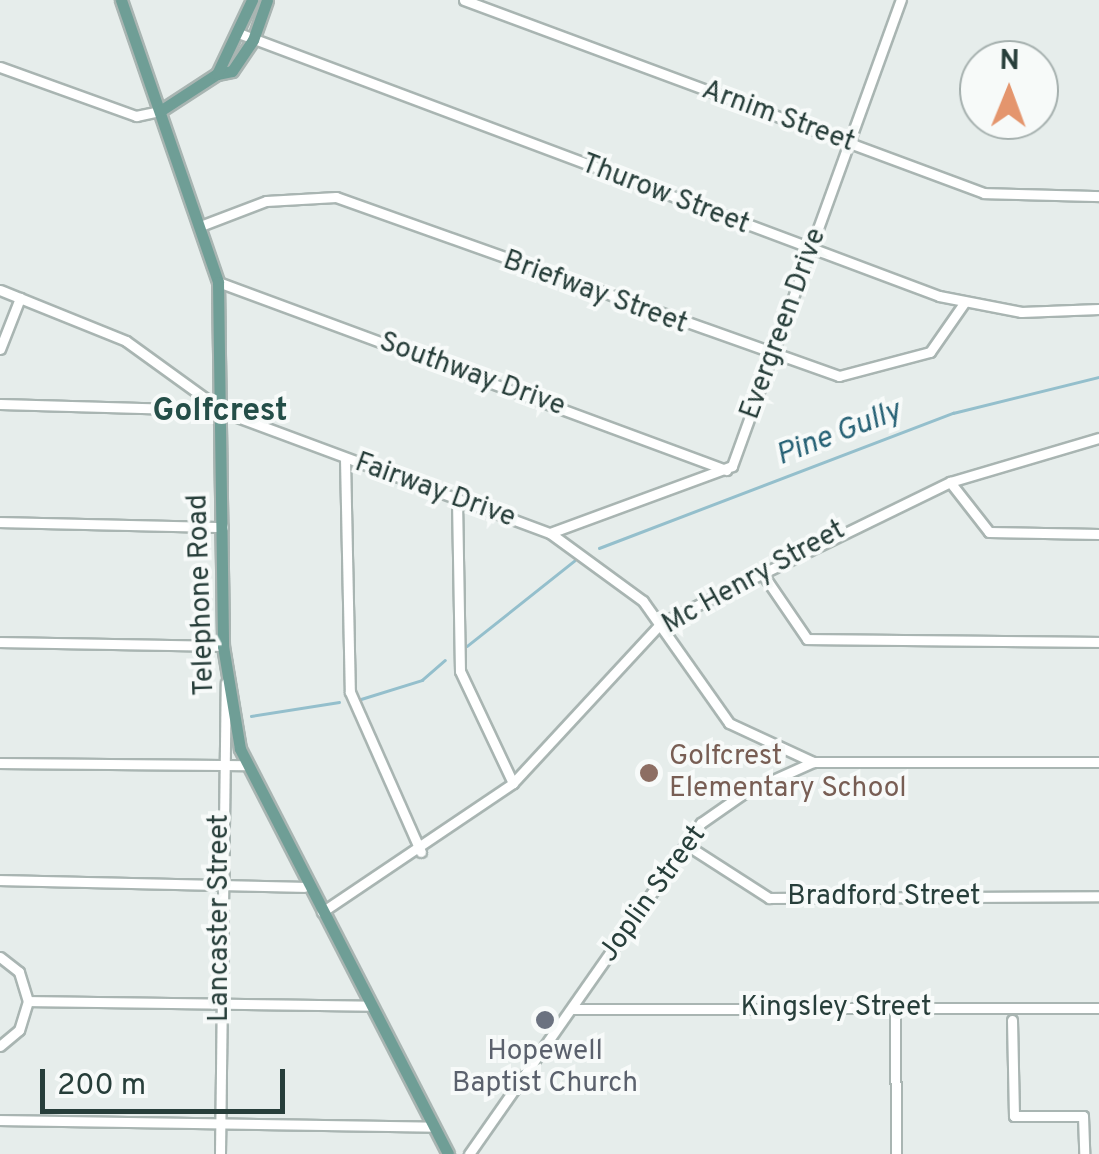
<!DOCTYPE html>
<html>
<head>
<meta charset="utf-8">
<style>
  body { margin:0 }
  #map { position:relative; width:1099px; height:1154px; overflow:hidden; background:#e6edeb; font-family:Overpass,sans-serif }
  div>[style] { position:absolute }
  [style*='--x'] { left:calc(var(--x)*1px); top:calc(var(--y)*1px); width:calc(var(--w)*1px); rotate:calc(var(--a)*1deg) }
  .stream>* { height:2.5px; margin:-1.25px; padding:0 1.25px; transform-origin:1.25px; border-radius:1.25px; background:#94bfcc }
  .roads { filter:drop-shadow(2px 0 #a9b5b2) drop-shadow(-2px 0 #a9b5b2) drop-shadow(0 2px #a9b5b2) drop-shadow(0 -2px #a9b5b2) }
  .minor>* { height:9px; margin:-4.5px; padding:0 4.5px; transform-origin:4.5px; border-radius:4.5px; background:#fff }
  .major>* { height:11px; margin:-5.5px; padding:0 5.5px; transform-origin:5.5px; border-radius:5.5px; background:#6f9e96 }
  .dots>* { width:28px; height:28px; translate:-50% -50%; box-sizing:border-box; border:5px solid #f7faf9; border-radius:50% }
  span { translate:-50% -50%; white-space:nowrap; text-align:center; line-height:1.15; -webkit-text-stroke:8px #f7faf9; paint-order:stroke }
  .street-label { font-size:28px; color:#273e3a }
  .education-label { font-size:28px; color:#785e54 }
  .left { translate:0 -50%; text-align:left }
  .worship-label { font-size:28px; color:#5b616d }
  .water-label { font-size:30px; color:#266175; font-style:italic }
  .quarter-label { font-size:32px; color:#244e48; font-weight:700 }
  .north { position:absolute; left:959px; top:40px; width:100px; height:100px; box-sizing:border-box; background:#f7faf9; border:2px solid #a4afad; border-radius:50%; rotate:1deg; font-size:28px; font-weight:700; line-height:40px; text-align:center; color:#273e3a }
  .north::after { content:''; display:block; margin:auto; width:35px; height:45px; background:#e4956d; clip-path:polygon(50% 0,100% 100%,50% 72%,0 100%) }
  .scale { position:absolute; left:40px; top:1069px; width:245px; height:45px; box-sizing:border-box; border:5px solid #273e3a; border-top:0; padding-left:12px; font-size:30px; line-height:35px; white-space:nowrap; color:#273e3a; -webkit-text-stroke:8px #f7faf9; paint-order:stroke }
</style>
</head>
<body>
<div id="map">
  <div class="stream">
    <div style="--x:599;--y:548;--w:379;--a:-20.9"></div>
    <div style="--x:953;--y:413;--w:150;--a:-13.9"></div>
    <div style="--x:467;--y:646;--w:137;--a:-38.5"></div>
    <div style="--x:361;--y:699;--w:64;--a:-17.3"></div>
    <div style="--x:422;--y:680;--w:30;--a:-41"></div>
    <div style="--x:251;--y:716;--w:89;--a:-9"></div>
  </div>
  <div class="roads">
    <div class="minor">
      <div style="--x:464;--y:0;--w:555;--a:20.36"></div>
      <div style="--x:984;--y:193;--w:115;--a:1.5"></div>
      <div style="--x:241;--y:34;--w:746;--a:20.57"></div>
      <div style="--x:939;--y:296;--w:84;--a:11"></div>
      <div style="--x:1021;--y:312;--w:78;--a:-2.2"></div>
      <div style="--x:0;--y:67;--w:145;--a:19.8"></div>
      <div style="--x:136;--y:116;--w:25;--a:-12"></div>
      <div style="--x:203;--y:225;--w:67;--a:-20.9"></div>
      <div style="--x:266;--y:201;--w:70;--a:-3.3"></div>
      <div style="--x:336;--y:197;--w:534;--a:19.59"></div>
      <div style="--x:839;--y:376;--w:94;--a:-14.8"></div>
      <div style="--x:930;--y:352;--w:60;--a:-55.2"></div>
      <div style="--x:218;--y:282;--w:542;--a:20.31"></div>
      <div style="--x:0;--y:290;--w:136;--a:22"></div>
      <div style="--x:126;--y:341;--w:121;--a:35.9"></div>
      <div style="--x:224;--y:412;--w:348;--a:20.4"></div>
      <div style="--x:550;--y:533;--w:115;--a:36.2"></div>
      <div style="--x:643;--y:601;--w:149;--a:54.8"></div>
      <div style="--x:729;--y:723;--w:93;--a:24.9"></div>
      <div style="--x:0;--y:349;--w:55;--a:-68.6"></div>
      <div style="--x:0;--y:404;--w:212;--a:1.6"></div>
      <div style="--x:345;--y:459;--w:233;--a:88.8"></div>
      <div style="--x:350;--y:692;--w:175;--a:66.1"></div>
      <div style="--x:950;--y:482;--w:63;--a:52"></div>
      <div style="--x:989;--y:532;--w:110;--a:1"></div>
      <div style="--x:457;--y:500;--w:171;--a:89"></div>
      <div style="--x:460;--y:671;--w:124;--a:64.7"></div>
      <div style="--x:0;--y:522;--w:223;--a:1.3"></div>
      <div style="--x:550;--y:533;--w:194;--a:-20.2"></div>
      <div style="--x:732;--y:466;--w:496;--a:-70.1"></div>
      <div style="--x:762;--y:573;--w:80;--a:55.7"></div>
      <div style="--x:807;--y:639;--w:292;--a:0.6"></div>
      <div style="--x:0;--y:642;--w:223;--a:1"></div>
      <div style="--x:0;--y:763;--w:245;--a:0.5"></div>
      <div style="--x:685;--y:844;--w:100;--a:32.7"></div>
      <div style="--x:769;--y:898;--w:330;--a:-0.3"></div>
      <div style="--x:0;--y:880;--w:304;--a:1.3"></div>
      <div style="--x:322;--y:912;--w:230;--a:-34"></div>
      <div style="--x:513;--y:783;--w:218;--a:-47.2"></div>
      <div style="--x:661;--y:623;--w:322;--a:-26"></div>
      <div style="--x:950;--y:482;--w:155;--a:-16.5"></div>
      <div style="--x:0;--y:957;--w:24;--a:38"></div>
      <div style="--x:19;--y:972;--w:30;--a:73"></div>
      <div style="--x:28;--y:1001;--w:30;--a:107"></div>
      <div style="--x:19;--y:1030;--w:25;--a:140"></div>
      <div style="--x:28;--y:1001;--w:341;--a:0.8"></div>
      <div style="--x:895;--y:1008;--w:146;--a:89.6"></div>
      <div style="--x:573;--y:1009;--w:526;--a:-0.11"></div>
      <div style="--x:1012;--y:1020;--w:96;--a:88.8"></div>
      <div style="--x:1014;--y:1116;--w:69;--a:0"></div>
      <div style="--x:1083;--y:1116;--w:38;--a:88"></div>
      <div style="--x:0;--y:1120;--w:433;--a:0.9"></div>
      <div style="--x:220;--y:1154;--w:471;--a:-89.3"></div>
      <div style="--x:469;--y:1154;--w:404;--a:-55"></div>
      <div style="--x:701;--y:823;--w:52;--a:-34.9"></div>
      <div style="--x:744;--y:793;--w:76;--a:-24.2"></div>
      <div style="--x:813;--y:762;--w:286;--a:0"></div>
    </div>
    <div class="major">
      <div style="--x:121;--y:0;--w:298;--a:71"></div>
      <div style="--x:218;--y:282;--w:364;--a:89.2"></div>
      <div style="--x:223;--y:646;--w:104;--a:80.6"></div>
      <div style="--x:240;--y:749;--w:455;--a:62.8"></div>
      <div style="--x:217;--y:74;--w:15;--a:-11"></div>
      <div style="--x:232;--y:71;--w:37;--a:-56"></div>
      <div style="--x:253;--y:40;--w:42;--a:-70.7"></div>
      <div style="--x:160;--y:111;--w:68;--a:-33"></div>
      <div style="--x:217;--y:74;--w:82;--a:-64.7"></div>
    </div>
  </div>
  <div class="dots">
    <div style="left:649px;top:773px;background:#8d6e63"></div>
    <div style="left:545px;top:1020px;background:#6b7280"></div>
  </div>
  <div class="street-label">
    <span style="left:778px;top:117px;rotate:20deg">Arnim Street</span>
    <span style="left:665px;top:195px;rotate:21deg">Thurow Street</span>
    <span style="left:595px;top:293px;rotate:20deg">Briefway Street</span>
    <span style="left:784px;top:324px;rotate:-70deg">Evergreen Drive</span>
    <span style="left:472px;top:375px;rotate:20deg">Southway Drive</span>
    <span style="left:435px;top:491px;rotate:20deg">Fairway Drive</span>
    <span style="left:754px;top:578px;rotate:-29deg">Mc Henry Street</span>
    <span style="left:202px;top:595px;rotate:-92deg">Telephone Road</span>
    <span style="left:653px;top:894px;rotate:-54deg">Joplin Street</span>
    <span style="left:884px;top:897px">Bradford Street</span>
    <span style="left:220px;top:918px;rotate:-90deg">Lancaster Street</span>
    <span style="left:836px;top:1008px">Kingsley Street</span>
  </div>
  <div class="education-label">
    <span class="left" style="left:669px;top:773px">Golfcrest<br>Elementary School</span>
  </div>
  <div class="worship-label">
    <span style="left:545px;top:1068px">Hopewell<br>Baptist Church</span>
  </div>
  <div class="water-label">
    <span style="left:839px;top:435px;rotate:-21deg">Pine Gully</span>
  </div>
  <div class="quarter-label">
    <span style="left:220px;top:412px">Golfcrest</span>
  </div>
  <div class="north">N</div>
  <div class="scale">200 m</div>
</div>
</body>
</html>
